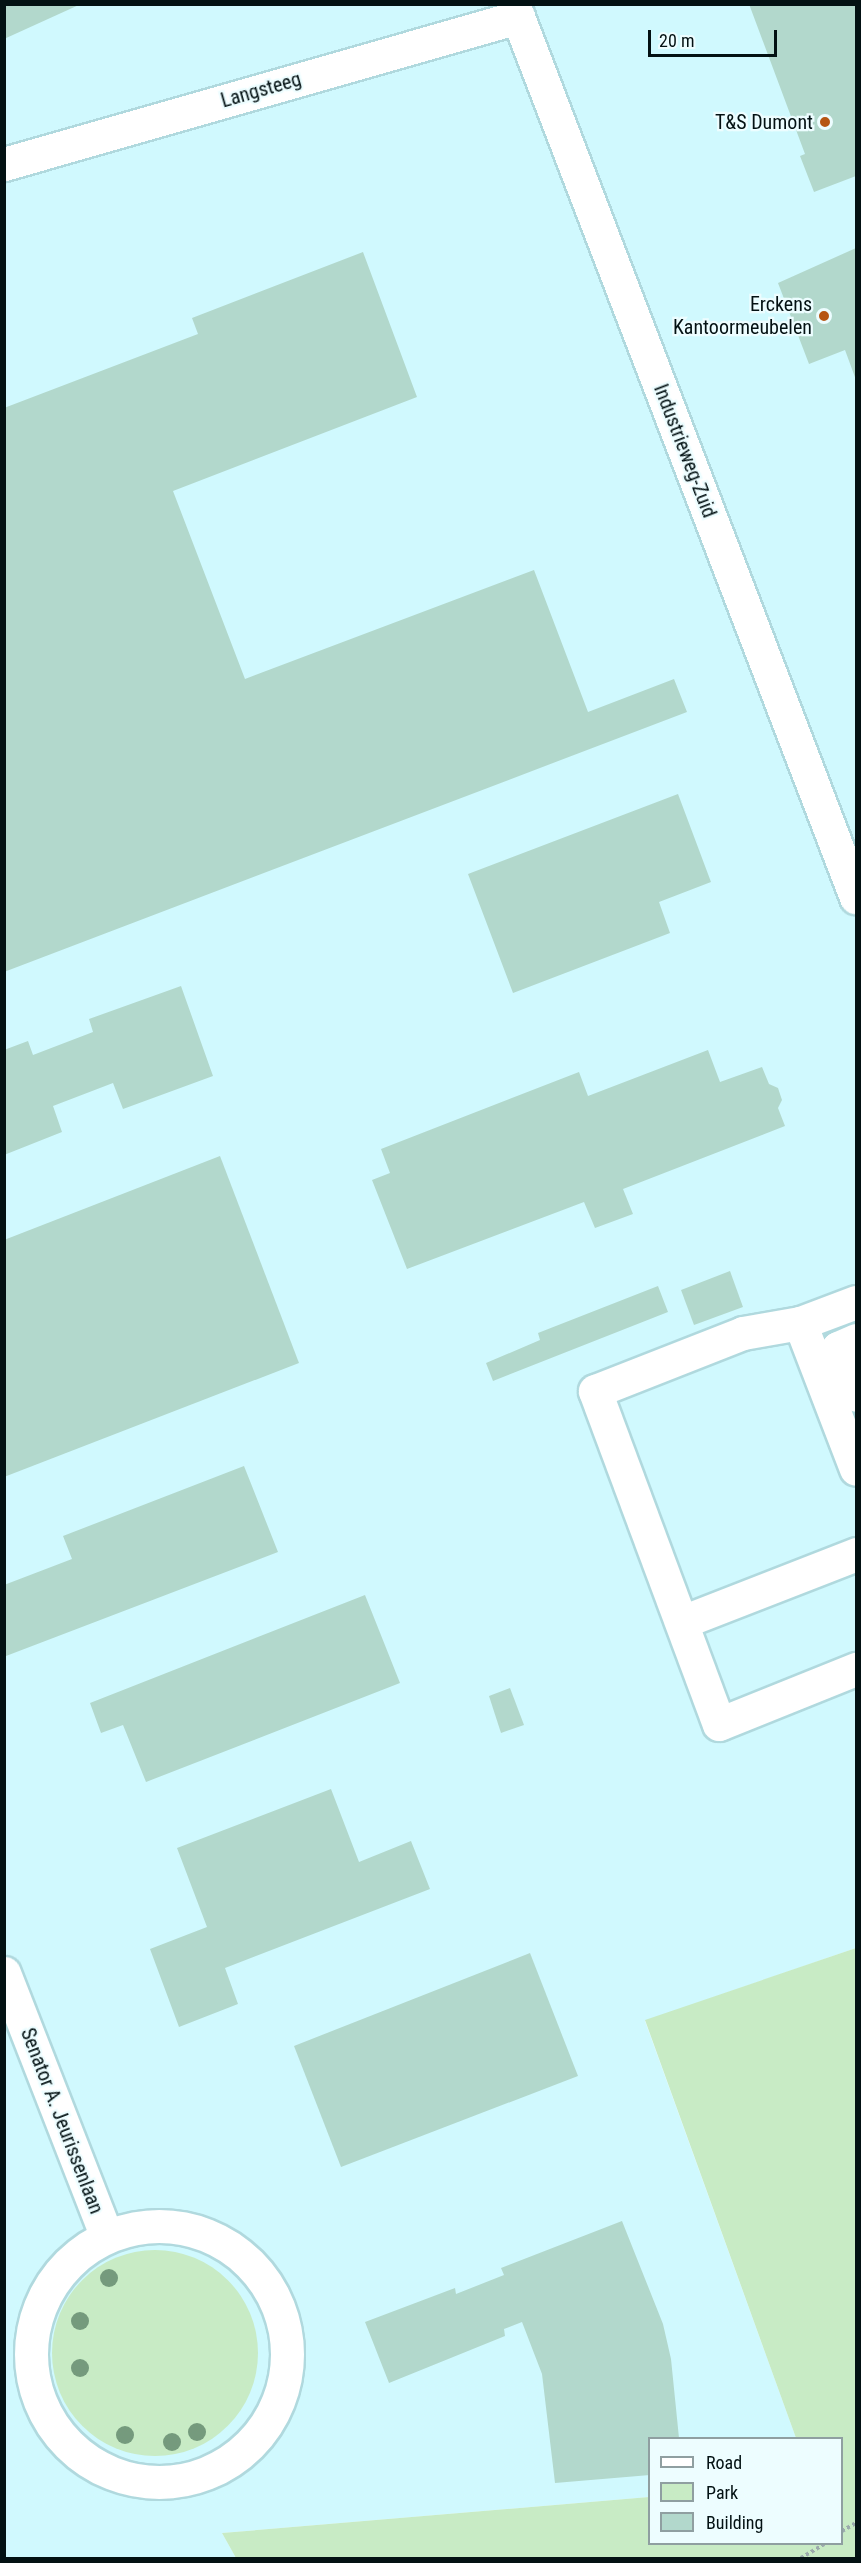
<!DOCTYPE html>
<html>
<head>
<meta charset="utf-8">
<style>
  body { margin:0 }
  #map { position:relative; width:861px; height:2563px; overflow:hidden; background:#edfdff; font-family:"Roboto Condensed",sans-serif }
  div>[style] { position:absolute }
  [style*='--x'] { left:calc(var(--x)*1px); top:calc(var(--y)*1px); width:calc(var(--w)*1px); rotate:calc(var(--a)*1deg) }
  .built>* { inset:0; background:#d0f9fe }
  .green>* { inset:0; background:#c8ebc5 }
  .round { border-radius:50% }
  .building>* { inset:0; background:#b2d8cc }
  .path>* { height:4px; margin-top:-2px; transform-origin:0; background:repeating-linear-gradient(90deg,#9baaac 0 3px,transparent 0 6px) }
  .roads { filter:drop-shadow(2px 0 #b0d9de) drop-shadow(-2px 0 #b0d9de) drop-shadow(0 2px #b0d9de) drop-shadow(0 -2px #b0d9de) }
  .minor>* { height:33px; margin:-16.5px; padding:0 16.5px; transform-origin:16.5px; border-radius:16.5px; background:#fff }
  .minor>.ring { margin:-16.5px; padding:0; box-sizing:content-box; background:none; border:33px solid #fff; border-radius:50% }
  .trees>* { width:18px; height:18px; margin:-9px; border-radius:50%; background:#759a7d }
  .dots>* { width:16px; height:16px; translate:-50% -50%; box-sizing:border-box; border:3px solid #edfdff; border-radius:50% }
  span { translate:-50% -50%; white-space:nowrap; text-align:center; line-height:1.15; -webkit-text-stroke:4.5px #edfdff; paint-order:stroke }
  .street-label { font-size:20px; color:#031113 }
  .poi-label { font-size:20px; color:#031113 }
  .right { translate:-100% -50%; text-align:right }
  .frame { position:absolute; inset:0; border:6px solid #031113; pointer-events:none }
  .legend { position:absolute; left:648px; top:2437px; width:195px; height:108px; box-sizing:border-box; background:#edfdff; border:2px solid #8f9fa1; margin:0; padding:8px 10px; list-style:none; font-size:18px; color:#031113 }
  .legend li { display:flex; align-items:center; gap:12px; height:30px }
  .legend b { width:30px; border:2px solid #8f9fa1 }
  .scale { position:absolute; left:648px; top:30px; width:129px; height:27px; box-sizing:border-box; border:3px solid #031113; border-top:0; padding-left:8px; font-size:18px; line-height:21px; white-space:nowrap; color:#031113; -webkit-text-stroke:4px #edfdff; paint-order:stroke }
</style>
</head>
<body>
<div id="map">
  <div class="built">
    <div style="clip-path:polygon(5px 5px,856px 5px,856px 1948px,645px 2021px,796px 2438px,650px 2438px,649px 2497px,222px 2533px,236px 2558px,5px 2558px)"></div>
  </div>
  <div class="green">
    <div style="clip-path:polygon(856px 1948px,856px 2558px,236px 2558px,222px 2533px,649px 2497px,650px 2544px,842px 2544px,842px 2438px,796px 2438px,645px 2020px)"></div>
    <div class="round" style="left:52px;top:2250px;width:206px;height:206px"></div>
  </div>
  <div class="building">
    <div style="clip-path:polygon(4px 4px,81px 4px,4px 39px)"></div>
    <div style="clip-path:polygon(749px 4px,856px 4px,856px 176px,814px 192px,800px 156px,805px 154px)"></div>
    <div style="clip-path:polygon(856px 248px,856px 380px,845px 350px,809px 364px,778px 283px)"></div>
    <div style="clip-path:polygon(363px 252px,417px 397px,173px 491px,245px 679px,534px 570px,588px 712px,674px 679px,687px 712px,4px 972px,4px 408px,198px 334px,192px 318px)"></div>
    <div style="clip-path:polygon(678px 794px,711px 882px,659px 902px,670px 933px,513px 993px,468px 874px)"></div>
    <div style="clip-path:polygon(181px 986px,213px 1076px,123px 1109px,113px 1083px,53px 1106px,62px 1132px,4px 1155px,4px 1050px,28px 1041px,33px 1055px,93px 1032px,89px 1019px)"></div>
    <div style="clip-path:polygon(708px 1050px,720px 1082px,762px 1067px,769px 1084px,778px 1088px,782px 1100px,778px 1108px,785px 1126px,623px 1189px,633px 1214px,595px 1228px,584px 1202px,407px 1269px,372px 1180px,390px 1173px,381px 1149px,579px 1072px,588px 1096px)"></div>
    <div style="clip-path:polygon(220px 1156px,299px 1363px,4px 1477px,4px 1240px)"></div>
    <div style="clip-path:polygon(730px 1271px,743px 1307px,694px 1325px,681px 1290px)"></div>
    <div style="clip-path:polygon(658px 1286px,668px 1312px,493px 1381px,486px 1363px,540px 1340px,538px 1333px)"></div>
    <div style="clip-path:polygon(244px 1466px,278px 1552px,6px 1656px,4px 1585px,72px 1559px,63px 1536px)"></div>
    <div style="clip-path:polygon(365px 1595px,400px 1683px,146px 1782px,123px 1725px,101px 1733px,90px 1703px)"></div>
    <div style="clip-path:polygon(510px 1688px,524px 1725px,501px 1733px,489px 1696px)"></div>
    <div style="clip-path:polygon(331px 1789px,359px 1862px,411px 1841px,430px 1889px,225px 1968px,238px 2004px,179px 2027px,150px 1949px,207px 1927px,177px 1848px)"></div>
    <div style="clip-path:polygon(530px 1953px,578px 2076px,341px 2167px,294px 2046px)"></div>
    <div style="clip-path:polygon(622px 2221px,663px 2324px,671px 2359px,679px 2438px,650px 2438px,650px 2475px,555px 2483px,542px 2374px,522px 2322px,504px 2329px,505px 2336px,389px 2383px,365px 2322px,455px 2288px,456px 2294px,504px 2275px,501px 2268px)"></div>
  </div>
  <div class="path">
    <div style="--x:842;--y:2531;--w:16;--a:-30"></div>
    <div style="--x:801;--y:2558;--w:27;--a:-31"></div>
  </div>
  <div class="roads">
    <div class="minor">
      <div style="--x:513;--y:4;--w:957;--a:68.99"></div>
      <div style="--x:4;--y:164;--w:535;--a:-15.96"></div>
      <div style="--x:856;--y:1302;--w:60;--a:159.4"></div>
      <div style="--x:800;--y:1323;--w:58;--a:170"></div>
      <div style="--x:743;--y:1333;--w:159;--a:158.6"></div>
      <div style="--x:595;--y:1391;--w:355;--a:69.6"></div>
      <div style="--x:719;--y:1724;--w:148;--a:-21.9"></div>
      <div style="--x:800;--y:1323;--w:156;--a:69"></div>
      <div style="--x:856;--y:1340;--w:20;--a:156"></div>
      <div style="--x:838;--y:1348;--w:50;--a:69"></div>
      <div style="--x:682;--y:1622;--w:187;--a:-21.3"></div>
      <div style="--x:4;--y:1973;--w:281;--a:68.7"></div>
      <div class="ring" style="left:31px;top:2226px;width:223px;height:223px"></div>
    </div>
  </div>
  <div class="trees">
    <div style="left:109px;top:2278px"></div>
    <div style="left:80px;top:2321px"></div>
    <div style="left:80px;top:2368px"></div>
    <div style="left:197px;top:2432px"></div>
    <div style="left:125px;top:2435px"></div>
    <div style="left:172px;top:2442px"></div>
  </div>
  <div class="dots">
    <div style="left:825px;top:122px;background:#b65613"></div>
    <div style="left:824px;top:316px;background:#b65613"></div>
  </div>
  <div class="street-label">
    <span style="left:261px;top:90px;rotate:-16deg">Langsteeg</span>
    <span style="left:685px;top:451px;rotate:69deg">Industrieweg-Zuid</span>
    <span style="left:62px;top:2121px;rotate:69deg">Senator A. Jeurissenlaan</span>
  </div>
  <div class="poi-label">
    <span class="right" style="left:813px;top:122px">T&amp;S Dumont</span>
    <span class="right" style="left:812px;top:316px">Erckens<br>Kantoormeubelen</span>
  </div>
  <div class="frame"></div>
  <ul class="legend">
  <li><b style="height:8px;background:#fff"></b>Road</li>
  <li><b style="height:16px;background:#c8ebc5"></b>Park</li>
  <li><b style="height:16px;background:#b2d8cc"></b>Building</li>
  </ul>
  <div class="scale">20 m</div>
</div>
</body>
</html>
